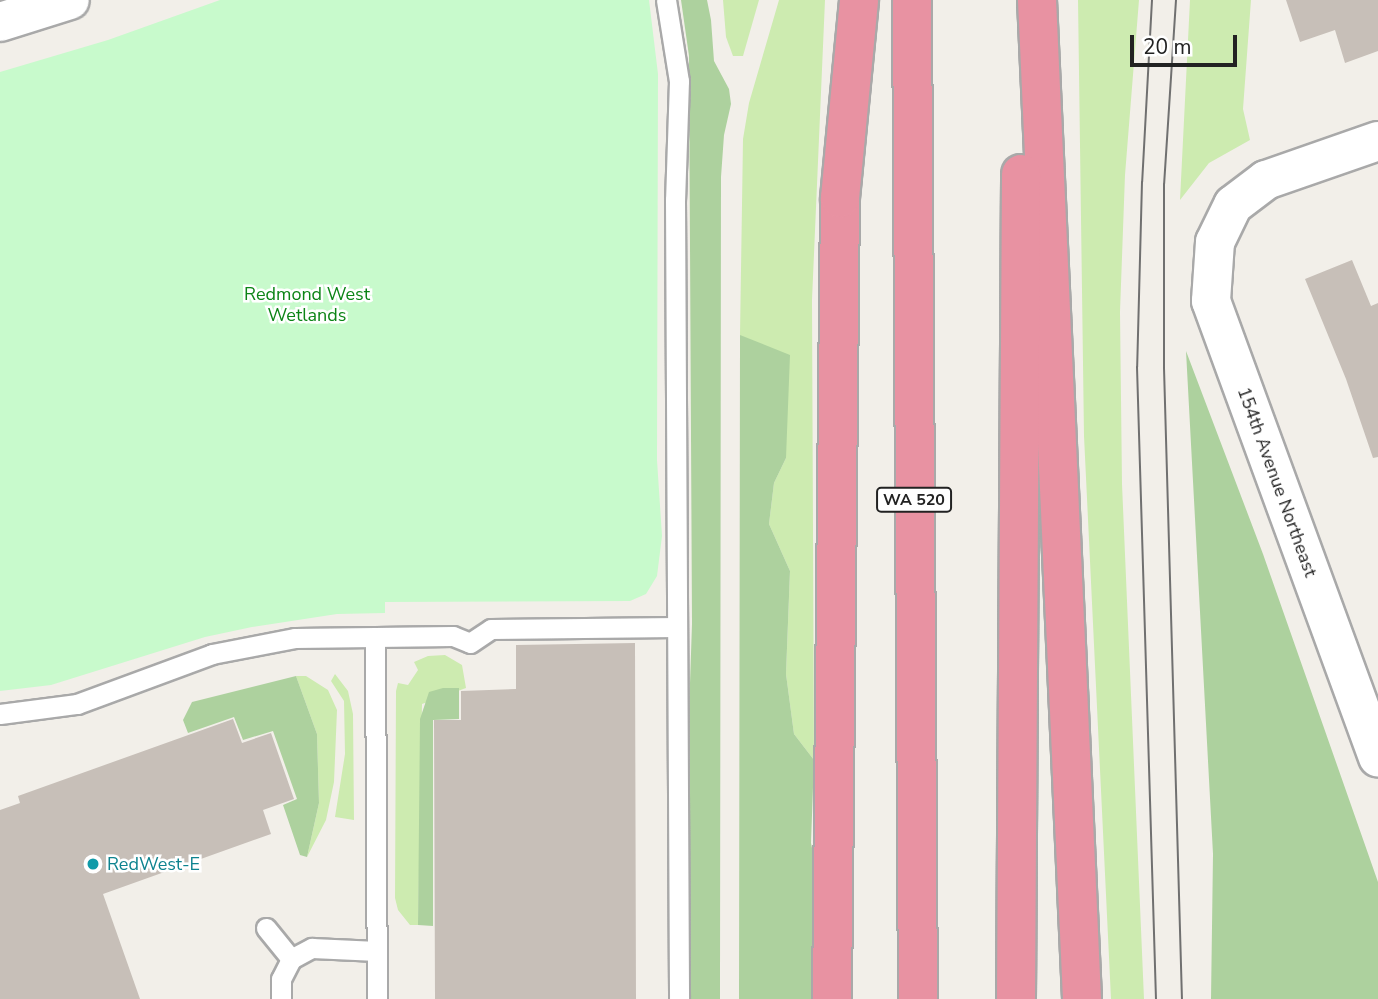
<!DOCTYPE html>
<html>
<head>
<meta charset="utf-8">
<style>
  body { margin:0 }
  #map { position:relative; width:1378px; height:999px; overflow:hidden; background:#f2efe9; font-family:"Nunito Sans",sans-serif }
  div>[style] { position:absolute }
  [style*='--x'] { left:calc(var(--x)*1px); top:calc(var(--y)*1px); width:calc(var(--w)*1px); rotate:calc(var(--a)*1deg) }
  .grass>* { inset:0; background:#cdebb0 }
  .forest>* { inset:0; background:#add19e }
  .park>* { inset:0; background:#c8facc }
  .building>* { inset:0; background:#c7bfb8 }
  .roads { filter:drop-shadow(2px 0 #a9a9a9) drop-shadow(-2px 0 #a9a9a9) drop-shadow(0 2px #a9a9a9) drop-shadow(0 -2px #a9a9a9) }
  .lane>* { height:19px; margin:-9.5px; padding:0 9.5px; transform-origin:9.5px; border-radius:9.5px; background:#fff }
  .street>* { height:38px; margin:-19px; padding:0 19px; transform-origin:19px; border-radius:19px; background:#fff }
  .highway>* { height:38px; margin:-19px; padding:0 19px; transform-origin:19px; border-radius:19px; background:#e892a2 }
  .tram>* { height:2px; margin:-1px; padding:0 1px; transform-origin:1px; border-radius:1px; background:#707070 }
  .dots>* { width:19px; height:19px; translate:-50% -50%; box-sizing:border-box; border:4px solid #fff; border-radius:50% }
  span { translate:-50% -50%; white-space:nowrap; text-align:center; line-height:1.15; -webkit-text-stroke:5px #fff; paint-order:stroke }
  .shield-label span { padding:2px 5px; background:#fff; border:2px solid; border-radius:5px; -webkit-text-stroke-width:0 }
  .shield-label { font-size:16px; color:#222; font-weight:700 }
  .park-label { font-size:18px; color:#0c8416 }
  .street-label { font-size:18px; color:#222 }
  .culture-label { font-size:18px; color:#0d838f }
  .left { translate:0 -50%; text-align:left }
  .scale { position:absolute; left:1130px; top:35px; width:107px; height:32px; box-sizing:border-box; border:4px solid #222; border-top:0; padding-left:9px; font-size:21px; line-height:24px; white-space:nowrap; color:#222; -webkit-text-stroke:5px #fff; paint-order:stroke }
</style>
</head>
<body>
<div id="map">
  <div class="grass">
    <div style="clip-path:polygon(723px 0,759px 0,743px 56px,733px 56px,726px 37px)"></div>
    <div style="clip-path:polygon(779px 0,825px 0,812px 300px,814px 760px,794px 734px,786px 674px,790px 571px,769px 524px,774px 483px,786px 458px,740px 335px,743px 139px,749px 103px)"></div>
    <div style="clip-path:polygon(1078px 0,1139px 0,1125px 175px,1120px 312px,1122px 484px,1144px 999px,1111px 999px,1084px 436px)"></div>
    <div style="clip-path:polygon(1190px 0,1251px 0,1243px 109px,1250px 140px,1209px 163px,1180px 200px)"></div>
    <div style="clip-path:polygon(445px 655px,462px 665px,466px 688px,422px 704px,418px 925px,410px 925px,398px 910px,395px 898px,396px 691px,398px 683px,408px 685px,418px 670px,414px 662px,428px 656px)"></div>
    <div style="clip-path:polygon(335px 674px,348px 691px,353px 714px,354px 820px,335px 817px,345px 754px,344px 701px,331px 681px)"></div>
    <div style="clip-path:polygon(296px 676px,306px 676px,328px 690px,337px 710px,334px 782px,326px 820px,307px 857px,319px 803px,317px 734px)"></div>
  </div>
  <div class="forest">
    <div style="clip-path:polygon(681px 0,707px 0,711px 20px,714px 61px,729px 89px,731px 104px,724px 135px,721px 177px,720px 999px,685px 999px,685px 831px,692px 624px,689px 56px)"></div>
    <div style="clip-path:polygon(740px 335px,790px 355px,786px 458px,774px 483px,769px 524px,790px 571px,786px 674px,794px 734px,814px 760px,811px 843px,815px 863px,817px 999px,739px 999px)"></div>
    <div style="clip-path:polygon(1186px 351px,1263px 554px,1378px 882px,1378px 999px,1211px 999px,1213px 854px)"></div>
    <div style="clip-path:polygon(296px 676px,317px 734px,319px 803px,307px 857px,300px 855px,283px 805px,297px 799px,273px 731px,243px 740px,234px 717px,188px 733px,183px 720px,192px 702px)"></div>
    <div style="clip-path:polygon(443px 688px,459px 688px,459px 719px,433px 720px,433px 926px,418px 925px,420px 719px,429px 692px)"></div>
  </div>
  <div class="park">
    <div style="clip-path:polygon(220px 0,649px 0,658px 74px,657px 460px,662px 536px,657px 576px,646px 594px,630px 601px,385px 602px,385px 613px,337px 614px,252px 627px,205px 637px,51px 685px,0 691px,0 72px,108px 40px)"></div>
  </div>
  <div class="building">
    <div style="clip-path:polygon(1286px 0,1378px 0,1378px 51px,1345px 63px,1335px 30px,1300px 42px)"></div>
    <div style="clip-path:polygon(1352px 260px,1371px 306px,1378px 303px,1378px 457px,1373px 458px,1346px 379px,1305px 279px)"></div>
    <div style="clip-path:polygon(635px 643px,636px 999px,435px 999px,434px 720px,461px 720px,461px 691px,516px 689px,516px 645px)"></div>
    <div style="clip-path:polygon(233px 719px,242px 743px,271px 733px,294px 799px,263px 810px,271px 834px,103px 894px,140px 999px,0 999px,0 810px,20px 803px,18px 796px)"></div>
  </div>
  <div class="roads">
    <div class="lane">
      <div style="--x:666;--y:0;--w:82;--a:80.9"></div>
      <div style="--x:679;--y:81;--w:119;--a:91.9"></div>
      <div style="--x:675;--y:200;--w:799;--a:89.71"></div>
      <div style="--x:375;--y:637;--w:78;--a:-0.7"></div>
      <div style="--x:453;--y:636;--w:18;--a:22"></div>
      <div style="--x:470;--y:643;--w:25;--a:-34"></div>
      <div style="--x:491;--y:629;--w:186;--a:-0.6"></div>
      <div style="--x:0;--y:714;--w:78;--a:-7.4"></div>
      <div style="--x:77;--y:704;--w:144;--a:-20.3"></div>
      <div style="--x:212;--y:654;--w:85;--a:-10.9"></div>
      <div style="--x:295;--y:638;--w:80;--a:-0.7"></div>
      <div style="--x:375;--y:637;--w:362;--a:89.7"></div>
      <div style="--x:266;--y:928;--w:40;--a:51"></div>
      <div style="--x:281;--y:999;--w:20;--a:-90"></div>
      <div style="--x:281;--y:979;--w:22;--a:-63"></div>
      <div style="--x:291;--y:959;--w:24;--a:-28"></div>
      <div style="--x:312;--y:948;--w:65;--a:2.6"></div>
    </div>
    <div class="street">
      <div style="--x:0;--y:22;--w:73;--a:-17.4"></div>
      <div style="--x:1378;--y:141;--w:119;--a:160.8"></div>
      <div style="--x:1266;--y:180;--w:41;--a:142.9"></div>
      <div style="--x:1233;--y:205;--w:41;--a:115.9"></div>
      <div style="--x:1215;--y:242;--w:59;--a:93.9"></div>
      <div style="--x:1211;--y:301;--w:486;--a:69.9"></div>
    </div>
    <div class="highway">
      <div style="--x:912;--y:0;--w:999;--a:89.66"></div>
      <div style="--x:1037;--y:0;--w:1000;--a:87.42"></div>
      <div style="--x:832;--y:999;--w:801;--a:-89.43"></div>
      <div style="--x:840;--y:198;--w:199;--a:-84.5"></div>
      <div style="--x:1016;--y:999;--w:825;--a:-89.65"></div>
    </div>
  </div>
  <div class="tram">
    <div style="--x:1152;--y:0;--w:182;--a:93.1"></div>
    <div style="--x:1142;--y:182;--w:185;--a:91.5"></div>
    <div style="--x:1137;--y:367;--w:632;--a:88.28"></div>
    <div style="--x:1176;--y:0;--w:184;--a:93.7"></div>
    <div style="--x:1164;--y:184;--w:184;--a:90"></div>
    <div style="--x:1164;--y:368;--w:631;--a:88.37"></div>
  </div>
  <div class="dots">
    <div style="left:93px;top:864px;background:#0f9aa8"></div>
  </div>
  <div class="shield-label">
    <span style="left:914px;top:500px">WA 520</span>
  </div>
  <div class="park-label">
    <span style="left:307px;top:305px">Redmond West<br>Wetlands</span>
  </div>
  <div class="street-label">
    <span style="left:1277px;top:482px;rotate:70deg">154th Avenue Northeast</span>
  </div>
  <div class="culture-label">
    <span class="left" style="left:107px;top:864px">RedWest-E</span>
  </div>
  <div class="scale">20 m</div>
</div>
</body>
</html>
